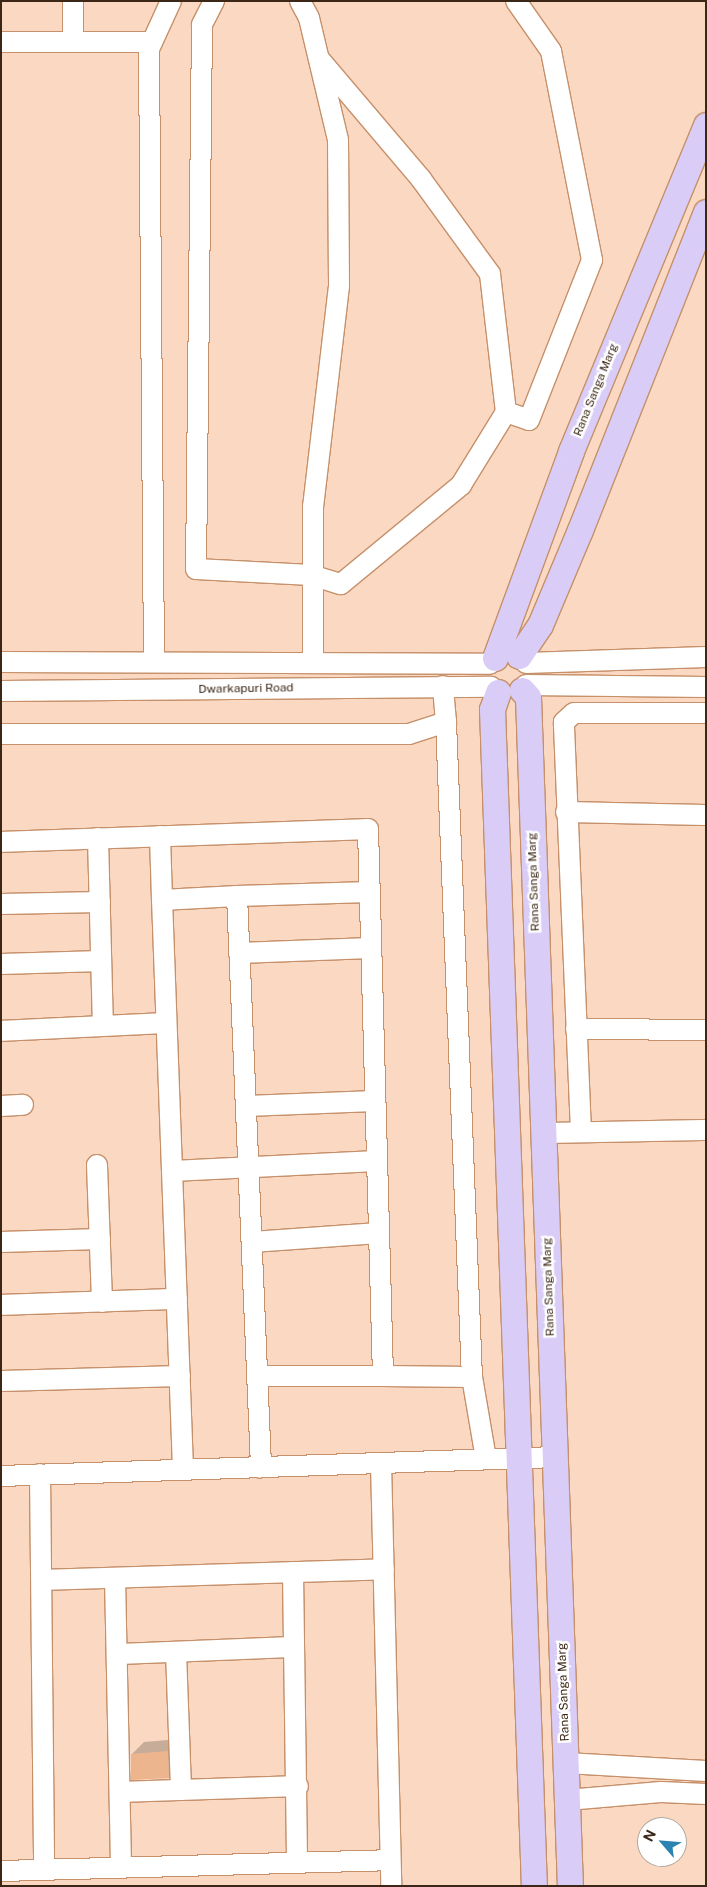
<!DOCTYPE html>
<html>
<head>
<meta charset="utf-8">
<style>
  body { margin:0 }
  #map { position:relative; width:707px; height:1887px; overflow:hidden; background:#fbd8c1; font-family:"Public Sans",sans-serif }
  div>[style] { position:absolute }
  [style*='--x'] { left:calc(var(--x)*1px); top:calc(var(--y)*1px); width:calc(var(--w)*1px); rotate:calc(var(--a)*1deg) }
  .shadow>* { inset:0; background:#0003 }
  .building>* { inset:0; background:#ecb58e }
  .roads { filter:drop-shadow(1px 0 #c5906a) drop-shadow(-1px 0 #c5906a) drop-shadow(0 1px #c5906a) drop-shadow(0 -1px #c5906a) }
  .minor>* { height:20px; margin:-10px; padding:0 10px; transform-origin:10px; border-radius:10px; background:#fff }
  .major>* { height:25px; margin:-12.5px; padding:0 12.5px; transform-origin:12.5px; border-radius:12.5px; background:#d9cdf8 }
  span { translate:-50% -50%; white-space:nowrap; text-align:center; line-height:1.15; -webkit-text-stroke:5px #fff; paint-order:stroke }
  .street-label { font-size:12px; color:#3c2717 }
  .frame { position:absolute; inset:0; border:2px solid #3c2717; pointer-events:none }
  .north { position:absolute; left:637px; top:1817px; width:50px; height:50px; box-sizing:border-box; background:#fff; border:1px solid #b1a9a2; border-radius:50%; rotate:297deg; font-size:14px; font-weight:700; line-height:20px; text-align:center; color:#3c2717 }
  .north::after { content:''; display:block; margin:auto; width:18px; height:22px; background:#2c83b2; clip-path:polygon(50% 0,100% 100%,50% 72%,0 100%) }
</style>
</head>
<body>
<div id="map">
  <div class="shadow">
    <div style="clip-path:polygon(180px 1739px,181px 1765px,168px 1777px,132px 1754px,144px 1742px)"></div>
  </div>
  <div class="building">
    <div style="clip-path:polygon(168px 1751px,169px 1778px,131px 1780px,131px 1754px)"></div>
  </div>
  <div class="roads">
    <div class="minor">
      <div style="--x:73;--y:1;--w:41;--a:90"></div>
      <div style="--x:214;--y:1;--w:27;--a:117"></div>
      <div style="--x:202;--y:25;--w:544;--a:90.63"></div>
      <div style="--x:196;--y:569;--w:115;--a:3"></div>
      <div style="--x:311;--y:575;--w:31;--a:17"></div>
      <div style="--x:341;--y:584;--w:156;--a:-39.5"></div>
      <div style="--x:461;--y:485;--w:86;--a:-58.3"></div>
      <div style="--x:506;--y:412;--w:24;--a:19"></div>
      <div style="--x:529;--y:420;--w:172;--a:-68.5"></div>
      <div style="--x:592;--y:260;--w:213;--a:-101.1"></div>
      <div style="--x:551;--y:51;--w:61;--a:-125"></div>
      <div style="--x:300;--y:1;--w:19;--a:62"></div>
      <div style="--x:309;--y:18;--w:125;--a:76.6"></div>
      <div style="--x:338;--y:140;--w:146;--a:89.6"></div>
      <div style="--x:339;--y:286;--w:222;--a:96.7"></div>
      <div style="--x:313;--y:506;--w:157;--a:90"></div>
      <div style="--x:1;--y:42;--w:151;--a:0"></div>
      <div style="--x:321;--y:61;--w:155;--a:49.7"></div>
      <div style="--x:421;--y:179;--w:117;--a:54"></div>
      <div style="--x:490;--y:274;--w:139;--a:83.4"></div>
      <div style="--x:1;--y:662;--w:489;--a:0.2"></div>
      <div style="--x:154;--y:662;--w:613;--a:-90.47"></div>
      <div style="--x:149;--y:49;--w:53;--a:-65.4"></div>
      <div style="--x:526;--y:663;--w:180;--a:-1.9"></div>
      <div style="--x:526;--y:685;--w:180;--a:0.6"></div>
      <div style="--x:1;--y:691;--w:490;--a:-0.5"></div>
      <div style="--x:446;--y:722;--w:656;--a:87.73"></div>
      <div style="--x:472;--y:1377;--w:83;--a:80.3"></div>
      <div style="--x:1;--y:734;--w:408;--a:0"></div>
      <div style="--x:409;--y:734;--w:39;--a:-18"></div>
      <div style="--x:446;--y:722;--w:36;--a:-95"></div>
      <div style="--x:566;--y:812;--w:140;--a:1.2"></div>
      <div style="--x:160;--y:836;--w:64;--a:88.2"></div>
      <div style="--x:98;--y:838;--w:188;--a:88.5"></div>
      <div style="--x:1;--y:842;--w:367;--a:-2"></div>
      <div style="--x:368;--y:829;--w:547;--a:88.43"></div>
      <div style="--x:383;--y:1376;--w:126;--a:180"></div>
      <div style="--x:237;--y:896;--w:133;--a:-1.7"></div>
      <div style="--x:1;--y:904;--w:99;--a:-1.2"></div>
      <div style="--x:239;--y:953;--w:132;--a:-2.2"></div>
      <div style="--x:1;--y:964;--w:100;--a:-1.7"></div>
      <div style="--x:576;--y:1029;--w:130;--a:0.4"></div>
      <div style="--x:1;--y:1031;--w:165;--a:-2.8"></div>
      <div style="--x:1;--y:1106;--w:22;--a:-3"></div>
      <div style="--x:246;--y:1106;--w:129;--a:-2.2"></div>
      <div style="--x:581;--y:1132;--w:410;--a:-92.4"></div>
      <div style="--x:564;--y:722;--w:13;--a:-42"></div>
      <div style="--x:574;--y:713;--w:132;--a:0"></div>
      <div style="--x:544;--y:1133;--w:162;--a:-1.1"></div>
      <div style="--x:97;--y:1165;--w:137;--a:87.9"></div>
      <div style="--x:172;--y:1171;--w:205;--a:-2.8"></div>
      <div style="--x:1;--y:1242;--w:99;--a:-1.7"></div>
      <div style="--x:252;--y:1242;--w:127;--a:-4.1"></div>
      <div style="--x:1;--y:1305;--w:176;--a:-2"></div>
      <div style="--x:383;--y:1376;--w:89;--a:0.6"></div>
      <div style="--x:1;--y:1381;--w:179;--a:-1.6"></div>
      <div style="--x:381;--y:1463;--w:423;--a:88.6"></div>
      <div style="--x:183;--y:1469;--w:569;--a:-92.11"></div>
      <div style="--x:162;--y:900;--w:75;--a:-3.1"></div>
      <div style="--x:237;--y:896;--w:572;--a:87.59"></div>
      <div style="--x:40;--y:1474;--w:395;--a:89.4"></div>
      <div style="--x:1;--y:1476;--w:554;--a:-1.96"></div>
      <div style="--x:293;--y:1572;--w:290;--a:89.2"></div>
      <div style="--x:115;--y:1578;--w:289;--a:88.8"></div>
      <div style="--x:42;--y:1580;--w:342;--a:-1.8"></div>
      <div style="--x:176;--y:1652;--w:138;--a:87.9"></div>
      <div style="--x:117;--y:1654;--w:177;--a:-2.3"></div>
      <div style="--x:566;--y:1763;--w:140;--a:3.3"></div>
      <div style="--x:121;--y:1792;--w:177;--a:-1.9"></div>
      <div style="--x:567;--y:1800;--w:94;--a:-4.9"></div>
      <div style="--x:661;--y:1792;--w:45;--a:2.5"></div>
      <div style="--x:1;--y:1871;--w:388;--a:-1.6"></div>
    </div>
    <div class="major">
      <div style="--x:519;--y:656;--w:37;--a:-56"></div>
      <div style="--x:540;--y:625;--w:103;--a:-67.2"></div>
      <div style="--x:580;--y:530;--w:342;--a:-68.4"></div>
      <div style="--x:495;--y:658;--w:221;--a:-69.8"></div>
      <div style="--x:571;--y:451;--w:353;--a:-67.5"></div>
      <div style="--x:522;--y:690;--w:9;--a:49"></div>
      <div style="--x:528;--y:697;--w:1190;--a:87.98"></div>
      <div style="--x:498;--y:692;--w:18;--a:109"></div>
      <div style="--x:492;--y:709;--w:1178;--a:87.96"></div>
    </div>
  </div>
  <div class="street-label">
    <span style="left:596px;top:390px;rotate:-68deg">Rana Sanga Marg</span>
    <span style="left:246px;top:689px;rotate:-1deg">Dwarkapuri Road</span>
    <span style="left:534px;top:882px;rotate:-92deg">Rana Sanga Marg</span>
    <span style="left:549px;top:1287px;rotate:-92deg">Rana Sanga Marg</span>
    <span style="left:564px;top:1692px;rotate:-92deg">Rana Sanga Marg</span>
  </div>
  <div class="frame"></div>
  <div class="north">N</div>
</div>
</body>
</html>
